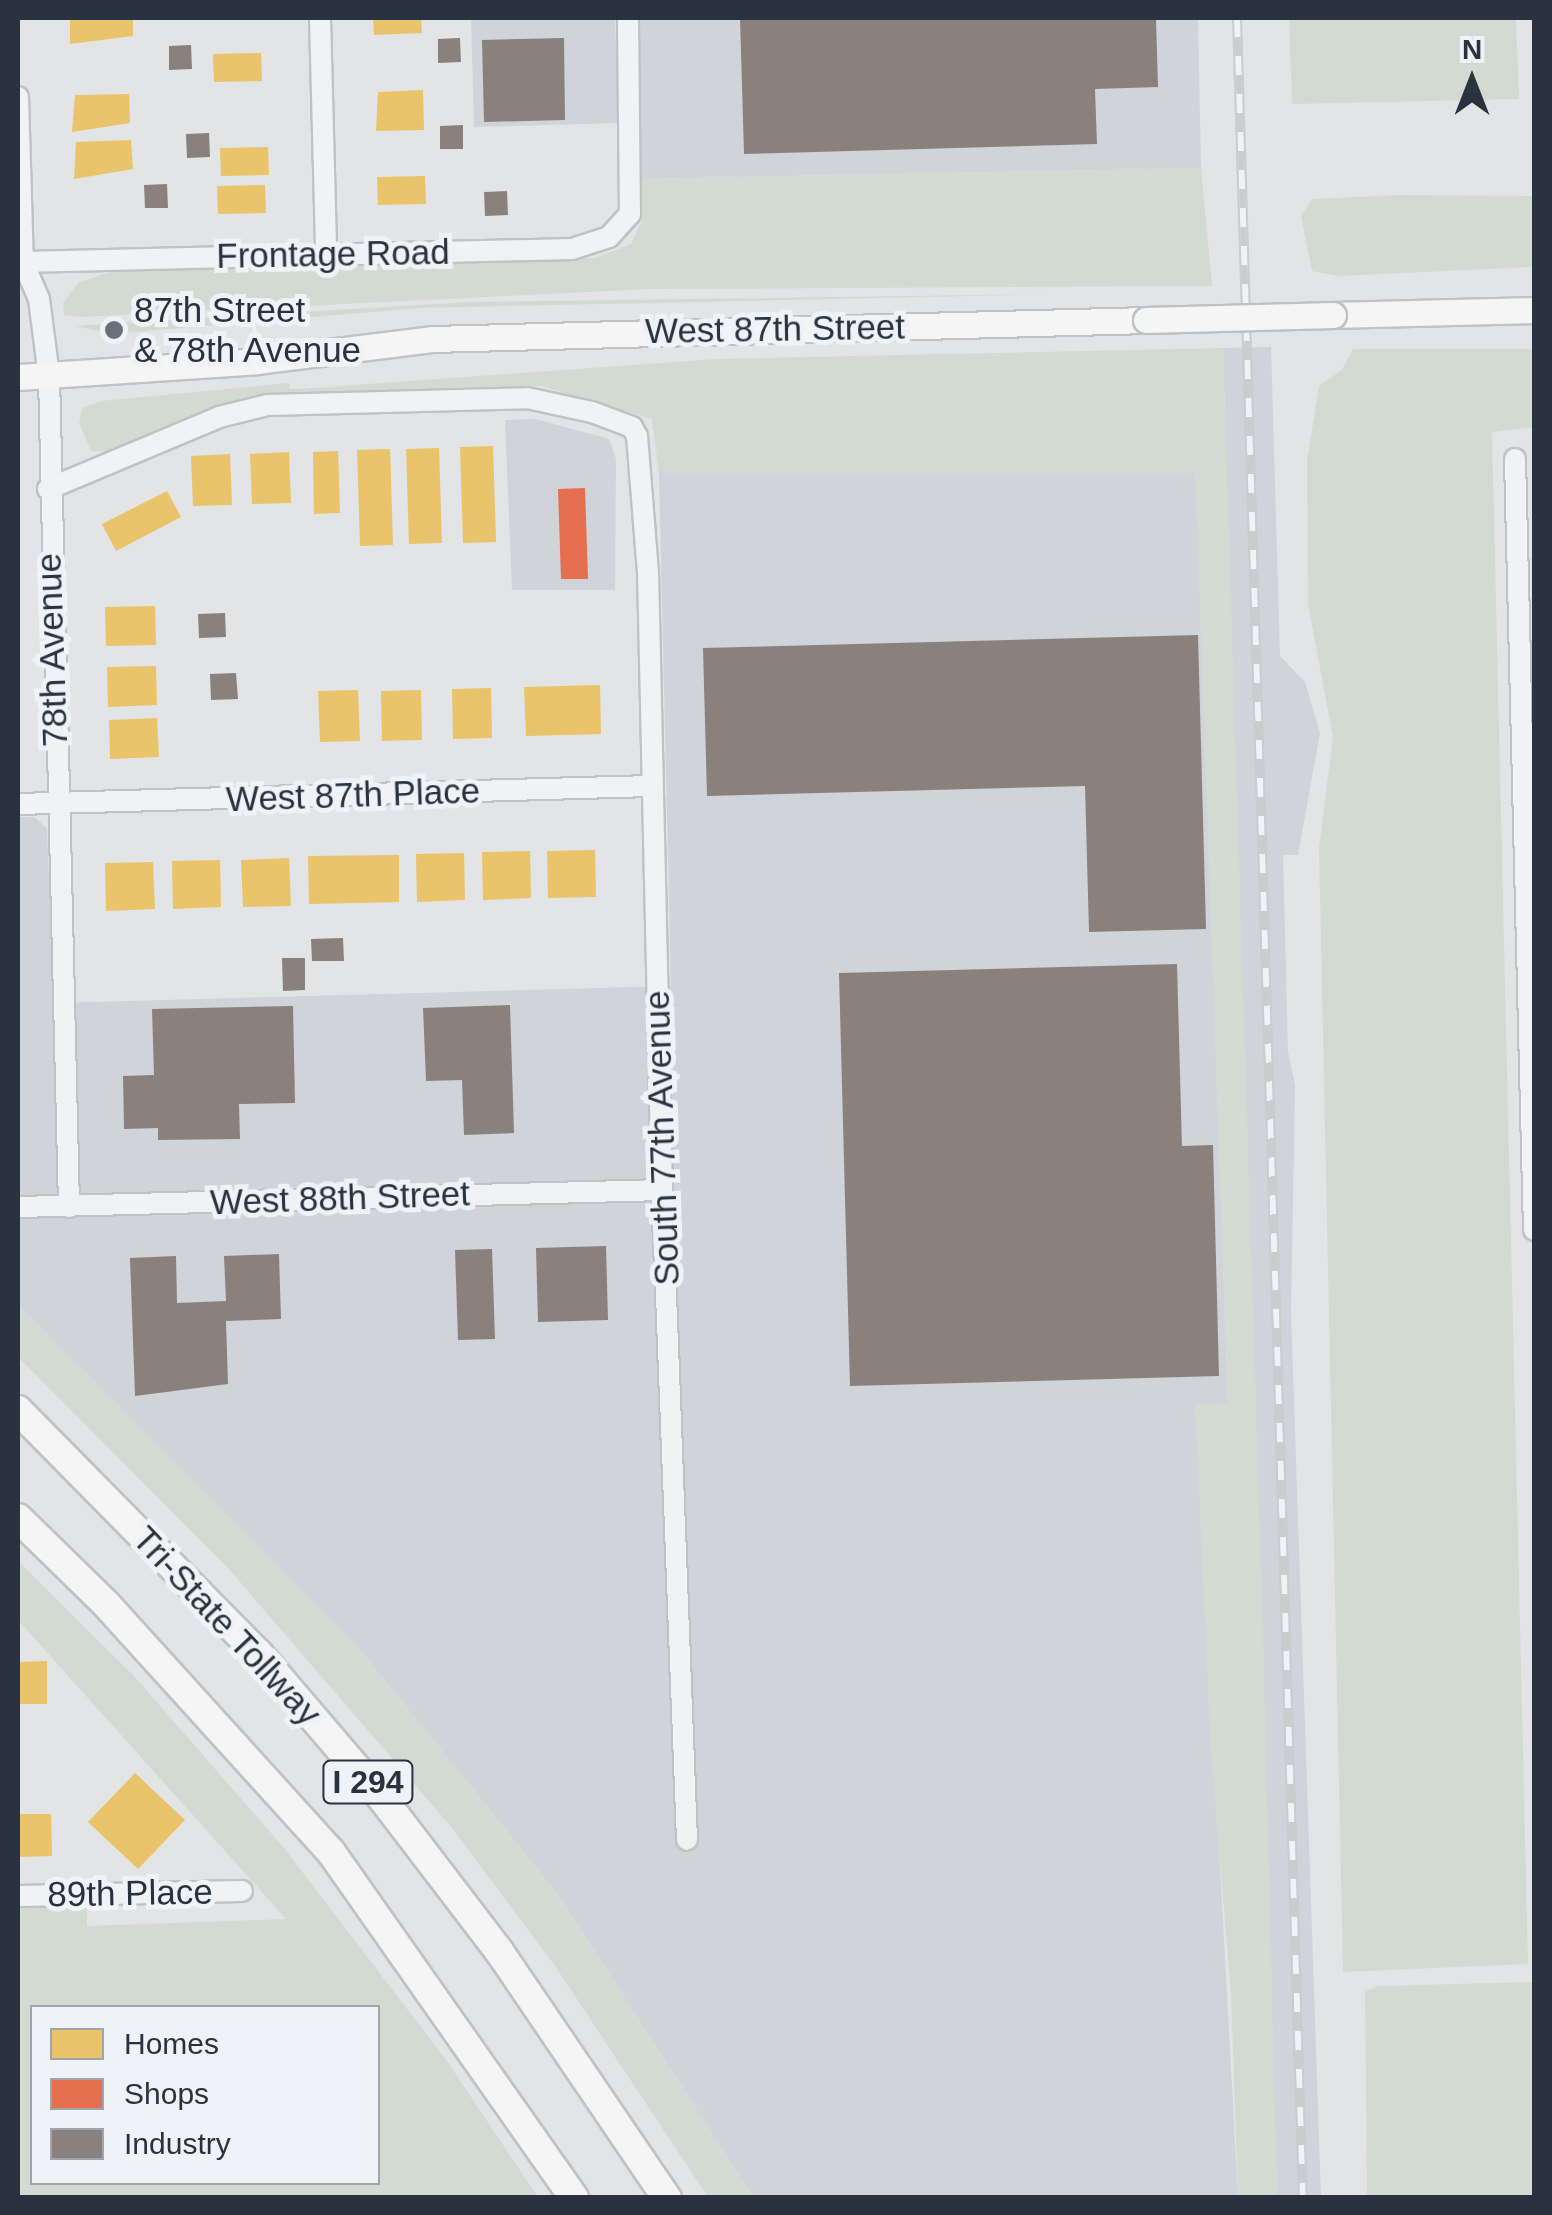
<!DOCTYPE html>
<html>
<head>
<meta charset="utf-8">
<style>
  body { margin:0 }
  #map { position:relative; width:1552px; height:2215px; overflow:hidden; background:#e2e4e6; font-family:Arial,sans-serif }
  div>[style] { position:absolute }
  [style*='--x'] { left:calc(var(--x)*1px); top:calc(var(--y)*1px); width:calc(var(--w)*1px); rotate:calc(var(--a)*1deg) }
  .built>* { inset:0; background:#d0d3d9 }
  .green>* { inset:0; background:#d3dad2 }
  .homes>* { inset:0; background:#e9c46a }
  .shops>* { inset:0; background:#e76f51 }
  .industry>* { inset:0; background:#8a817c }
  .roads { filter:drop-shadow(2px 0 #c0c2c4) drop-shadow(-2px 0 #c0c2c4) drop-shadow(0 2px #c0c2c4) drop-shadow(0 -2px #c0c2c4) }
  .minor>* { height:20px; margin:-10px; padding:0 10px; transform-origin:10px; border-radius:10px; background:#f0f2f3 }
  .major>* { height:25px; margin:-12.5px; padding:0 12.5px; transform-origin:12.5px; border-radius:12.5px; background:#f5f5f6 }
  .highway>* { height:28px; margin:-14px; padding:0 14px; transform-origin:14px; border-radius:14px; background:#f5f5f6 }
  .rail>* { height:10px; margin-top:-5px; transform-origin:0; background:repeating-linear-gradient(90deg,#eff2f6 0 19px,#caccce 0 38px); box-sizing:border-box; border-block:2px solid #caccce }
  .bridges { filter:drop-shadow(2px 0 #bec1c3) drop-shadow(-2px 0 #bec1c3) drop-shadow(0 2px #bec1c3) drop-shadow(0 -2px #bec1c3) }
  .major-bridge>* { height:25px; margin:-12.5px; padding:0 12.5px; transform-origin:12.5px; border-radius:12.5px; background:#f5f5f6 }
  .dots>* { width:28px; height:28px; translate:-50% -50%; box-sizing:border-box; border:5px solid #eff2f6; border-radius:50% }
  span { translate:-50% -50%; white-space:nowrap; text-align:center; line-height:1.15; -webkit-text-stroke:10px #eff2f6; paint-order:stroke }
  .shield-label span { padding:2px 8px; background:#eff2f6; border:2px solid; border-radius:8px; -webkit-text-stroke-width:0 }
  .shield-label { font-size:32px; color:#29323e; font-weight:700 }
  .street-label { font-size:35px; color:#29323e }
  .poi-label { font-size:35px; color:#29323e }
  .left { translate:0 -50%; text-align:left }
  .frame { position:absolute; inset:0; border:20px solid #29323e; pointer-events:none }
  .legend { position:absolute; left:30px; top:2005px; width:350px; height:180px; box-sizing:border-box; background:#eff2f6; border:2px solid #a0a5ac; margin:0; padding:12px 18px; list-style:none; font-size:30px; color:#29323e }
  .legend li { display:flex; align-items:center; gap:20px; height:50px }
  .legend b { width:50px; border:2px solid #a0a5ac }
  .north { position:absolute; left:1422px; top:30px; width:100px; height:100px; -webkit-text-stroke:8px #eff2f6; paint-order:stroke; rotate:0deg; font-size:28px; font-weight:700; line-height:40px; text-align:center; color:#29323e }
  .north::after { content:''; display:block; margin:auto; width:35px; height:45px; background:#29323e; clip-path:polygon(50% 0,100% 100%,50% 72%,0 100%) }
</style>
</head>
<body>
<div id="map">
  <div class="built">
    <div style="clip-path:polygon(471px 18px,615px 18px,619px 123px,474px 127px)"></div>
    <div style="clip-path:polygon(636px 18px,1198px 18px,1201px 168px,641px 179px)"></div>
    <div style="clip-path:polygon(1271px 347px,1280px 656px,1305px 682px,1320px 733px,1298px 855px,1283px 855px,1288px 1052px,1295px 1085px,1291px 1313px,1321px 2197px,1277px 2197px,1223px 348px)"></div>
    <div style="clip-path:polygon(535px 419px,609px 439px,616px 459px,615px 590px,512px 590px,505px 420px)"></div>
    <div style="clip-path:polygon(1196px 472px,1228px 1405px,1195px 1405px,1238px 2197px,753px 2197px,559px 1896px,362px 1652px,18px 1305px,18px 817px,34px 817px,47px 828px,54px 1003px,671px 986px,659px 473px)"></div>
  </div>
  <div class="green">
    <div style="clip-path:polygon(1289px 18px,1516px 18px,1519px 99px,1292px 104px)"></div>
    <div style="clip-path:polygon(1201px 168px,1212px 286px,648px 289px,81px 317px,64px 315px,63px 303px,79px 282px,114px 271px,595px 258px,631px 244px,642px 221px,641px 179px)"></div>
    <div style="clip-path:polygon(1400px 195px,1534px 196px,1534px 267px,1338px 276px,1312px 271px,1301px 216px,1312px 199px)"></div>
    <div style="clip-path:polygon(1064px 294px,419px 308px,111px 334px,76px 326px,467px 302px)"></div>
    <div style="clip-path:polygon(1223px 348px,1263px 1635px,1277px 2197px,1238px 2197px,1231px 1993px,1211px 1753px,1195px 1405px,1228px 1404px,1195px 473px,659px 473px,652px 419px,541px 386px,255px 395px,116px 452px,91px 451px,79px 422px,83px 408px,101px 401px,289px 383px,290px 389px,313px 388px,716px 359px)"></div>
    <div style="clip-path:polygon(1353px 349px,1534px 349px,1534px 427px,1492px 432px,1528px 1964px,1343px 1972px,1319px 848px,1333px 737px,1308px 604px,1307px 461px,1319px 386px,1342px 370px)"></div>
    <div style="clip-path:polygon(18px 1305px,362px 1652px,559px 1896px,753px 2197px,708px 2197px,555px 1966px,452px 1828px,228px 1568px,18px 1357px)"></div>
    <div style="clip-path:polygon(evenodd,18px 1561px,134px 1676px,284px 1848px,447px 2061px,538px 2197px,18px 2197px,18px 1906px,87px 1904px,87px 1926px,286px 1919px,18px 1620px,18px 1561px,32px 2008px,378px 2008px,378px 2182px,32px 2182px,32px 2008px)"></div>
    <div style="clip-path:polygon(1534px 1982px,1534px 2197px,1367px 2197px,1365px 1992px,1377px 1986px)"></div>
  </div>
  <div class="homes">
    <div style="clip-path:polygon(70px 18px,133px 18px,133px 36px,70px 44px)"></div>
    <div style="clip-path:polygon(373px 18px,421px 18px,422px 33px,374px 35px)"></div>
    <div style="clip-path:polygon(261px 53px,262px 81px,214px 82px,213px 54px)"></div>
    <div style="clip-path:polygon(423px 90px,424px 130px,376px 131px,378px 92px)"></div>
    <div style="clip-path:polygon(129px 94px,130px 123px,72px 132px,75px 95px)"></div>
    <div style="clip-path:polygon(131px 140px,133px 169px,74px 179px,76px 142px)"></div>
    <div style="clip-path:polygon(268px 147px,269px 175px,221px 176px,220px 148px)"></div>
    <div style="clip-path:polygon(425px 176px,426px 204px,378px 205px,377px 177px)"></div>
    <div style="clip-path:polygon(265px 185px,266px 213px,218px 214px,217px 186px)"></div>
    <div style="clip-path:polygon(493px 446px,496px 542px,463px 543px,460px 447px)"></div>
    <div style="clip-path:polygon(439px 448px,442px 543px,409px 544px,406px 449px)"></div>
    <div style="clip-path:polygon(390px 449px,393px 545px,360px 546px,357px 450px)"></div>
    <div style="clip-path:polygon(338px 451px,340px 513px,314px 514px,313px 452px)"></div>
    <div style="clip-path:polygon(289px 452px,291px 503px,252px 504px,250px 454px)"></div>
    <div style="clip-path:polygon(230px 454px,232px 505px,193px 506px,191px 456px)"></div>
    <div style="clip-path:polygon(167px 491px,181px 517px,116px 551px,102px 524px)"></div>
    <div style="clip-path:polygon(155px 606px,156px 645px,106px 646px,105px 607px)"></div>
    <div style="clip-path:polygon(156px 666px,157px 705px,108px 707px,107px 667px)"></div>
    <div style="clip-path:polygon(600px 685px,601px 734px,526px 736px,524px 687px)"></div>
    <div style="clip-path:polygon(491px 688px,492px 738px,453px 739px,452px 689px)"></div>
    <div style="clip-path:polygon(358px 690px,360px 741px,320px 742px,318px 691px)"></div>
    <div style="clip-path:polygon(421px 690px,422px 740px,382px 741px,381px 691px)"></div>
    <div style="clip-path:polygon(157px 718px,159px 757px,110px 759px,109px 720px)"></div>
    <div style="clip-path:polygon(595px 850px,596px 897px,548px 898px,547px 851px)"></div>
    <div style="clip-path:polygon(530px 851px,531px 898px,483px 900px,482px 852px)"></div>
    <div style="clip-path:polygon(464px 853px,465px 900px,417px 902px,416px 854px)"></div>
    <div style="clip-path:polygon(399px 855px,399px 902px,309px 904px,308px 856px)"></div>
    <div style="clip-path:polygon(289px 858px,291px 906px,243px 907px,241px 860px)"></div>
    <div style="clip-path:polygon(220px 860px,221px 907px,173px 909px,172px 861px)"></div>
    <div style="clip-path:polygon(153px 862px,155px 909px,106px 911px,105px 863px)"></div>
    <div style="clip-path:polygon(47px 1661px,47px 1704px,18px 1704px,18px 1662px)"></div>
    <div style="clip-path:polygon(135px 1773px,185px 1820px,138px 1869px,88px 1822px)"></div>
    <div style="clip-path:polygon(18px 1814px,51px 1814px,52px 1856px,18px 1857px)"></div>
  </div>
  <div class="shops">
    <div style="clip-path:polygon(585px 488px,588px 579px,561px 579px,558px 489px)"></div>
  </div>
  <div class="industry">
    <div style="clip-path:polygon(740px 18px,1156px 18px,1158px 87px,1095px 89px,1097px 144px,744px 154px)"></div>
    <div style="clip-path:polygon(460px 38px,461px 62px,438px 63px,438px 39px)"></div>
    <div style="clip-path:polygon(564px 38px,565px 120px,484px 122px,482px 40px)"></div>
    <div style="clip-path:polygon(191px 45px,192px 69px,169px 70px,169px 46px)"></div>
    <div style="clip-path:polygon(463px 125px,463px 149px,440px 149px,440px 126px)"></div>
    <div style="clip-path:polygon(209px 133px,210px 157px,187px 158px,186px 134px)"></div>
    <div style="clip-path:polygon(167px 184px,168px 208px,145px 208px,144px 185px)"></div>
    <div style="clip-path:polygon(507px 191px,508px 215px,485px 216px,484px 192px)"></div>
    <div style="clip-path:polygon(225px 613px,226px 637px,199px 638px,198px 614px)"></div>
    <div style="clip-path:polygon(1198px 635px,1206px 929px,1089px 932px,1085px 786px,707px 796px,703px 648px)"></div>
    <div style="clip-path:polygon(236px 673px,238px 699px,211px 700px,210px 674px)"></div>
    <div style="clip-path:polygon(343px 938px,344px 961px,312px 961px,311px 939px)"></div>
    <div style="clip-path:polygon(282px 958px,305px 958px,305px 990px,283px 991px)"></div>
    <div style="clip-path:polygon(1177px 964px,1182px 1146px,1213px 1145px,1219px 1376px,850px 1386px,839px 973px)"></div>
    <div style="clip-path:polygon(510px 1005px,514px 1133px,464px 1135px,462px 1080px,426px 1081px,423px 1008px)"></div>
    <div style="clip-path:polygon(293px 1006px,295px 1103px,239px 1104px,240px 1139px,158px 1140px,158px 1128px,124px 1129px,123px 1076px,154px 1075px,152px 1009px)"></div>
    <div style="clip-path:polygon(606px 1246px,608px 1320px,538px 1322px,536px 1248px)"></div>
    <div style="clip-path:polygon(492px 1249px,495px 1339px,458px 1340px,455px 1250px)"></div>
    <div style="clip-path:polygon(279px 1254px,281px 1319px,226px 1321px,228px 1384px,135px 1396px,130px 1258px,176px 1256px,177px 1303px,226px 1301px,224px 1256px)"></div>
  </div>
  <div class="roads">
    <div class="minor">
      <div style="--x:320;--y:18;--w:236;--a:88.5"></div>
      <div style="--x:18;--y:97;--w:165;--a:88.3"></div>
      <div style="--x:23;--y:262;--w:40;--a:66.6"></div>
      <div style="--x:39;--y:299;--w:78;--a:82.6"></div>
      <div style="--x:49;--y:376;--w:831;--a:88.62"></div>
      <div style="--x:23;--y:262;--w:549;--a:-1.36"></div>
      <div style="--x:572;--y:249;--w:39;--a:-18"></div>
      <div style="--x:609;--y:237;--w:31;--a:-48"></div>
      <div style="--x:630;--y:214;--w:196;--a:-90.6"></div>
      <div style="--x:1515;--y:459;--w:771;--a:88.59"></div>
      <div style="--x:48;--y:489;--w:186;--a:-22.8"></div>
      <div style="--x:219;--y:417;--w:50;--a:-13.8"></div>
      <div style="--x:268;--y:405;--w:259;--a:-1.5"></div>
      <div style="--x:527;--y:398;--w:66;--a:12.2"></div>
      <div style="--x:592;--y:412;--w:43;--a:20.6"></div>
      <div style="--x:632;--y:427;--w:10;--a:61"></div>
      <div style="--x:637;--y:436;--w:136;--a:85.4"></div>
      <div style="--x:648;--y:572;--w:618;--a:88.7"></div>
      <div style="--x:662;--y:1190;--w:650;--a:87.8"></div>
      <div style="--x:18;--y:804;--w:632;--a:-1.63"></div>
      <div style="--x:18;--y:1207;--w:644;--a:-1.51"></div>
      <div style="--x:18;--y:1896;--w:224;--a:-1.3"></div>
    </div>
    <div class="major">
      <div style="--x:1333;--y:315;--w:201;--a:-1.4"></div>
      <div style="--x:18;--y:377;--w:239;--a:-3.8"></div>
      <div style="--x:256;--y:361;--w:177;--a:-7.1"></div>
      <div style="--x:432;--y:339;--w:714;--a:-1.52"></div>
    </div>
    <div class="highway">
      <div style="--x:18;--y:1410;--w:342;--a:45.4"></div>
      <div style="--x:258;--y:1653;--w:191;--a:49.5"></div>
      <div style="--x:382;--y:1798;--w:193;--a:52.6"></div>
      <div style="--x:499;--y:1951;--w:299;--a:55.8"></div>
      <div style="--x:18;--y:1518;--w:123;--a:44.3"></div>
      <div style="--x:106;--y:1604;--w:335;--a:47.8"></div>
      <div style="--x:331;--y:1852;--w:423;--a:54.9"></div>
    </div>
  </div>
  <div class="rail">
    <div style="--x:1237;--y:18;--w:2181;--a:88.27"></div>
  </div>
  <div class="bridges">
    <div class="major-bridge">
      <div style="--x:1146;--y:320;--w:187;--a:-1.5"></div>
    </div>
  </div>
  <div class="dots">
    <div style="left:114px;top:330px;background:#6a7079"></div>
  </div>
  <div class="shield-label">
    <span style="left:368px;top:1782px">I 294</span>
  </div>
  <div class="street-label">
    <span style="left:333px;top:254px;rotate:-1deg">Frontage Road</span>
    <span style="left:775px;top:329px;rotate:-1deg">West 87th Street</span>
    <span style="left:52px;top:650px;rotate:-92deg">78th Avenue</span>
    <span style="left:353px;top:795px;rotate:-2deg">West 87th Place</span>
    <span style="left:662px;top:1138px;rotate:-92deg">South 77th Avenue</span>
    <span style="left:340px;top:1198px;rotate:-2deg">West 88th Street</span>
    <span style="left:227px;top:1626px;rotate:47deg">Tri-State Tollway</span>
    <span style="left:130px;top:1893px;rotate:-1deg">89th Place</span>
  </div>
  <div class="poi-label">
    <span class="left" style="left:134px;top:330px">87th Street<br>&amp; 78th Avenue</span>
  </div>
  <div class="frame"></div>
  <ul class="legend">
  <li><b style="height:28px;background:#e9c46a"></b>Homes</li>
  <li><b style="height:28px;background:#e76f51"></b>Shops</li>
  <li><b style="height:28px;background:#8a817c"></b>Industry</li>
  </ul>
  <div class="north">N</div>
</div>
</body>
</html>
